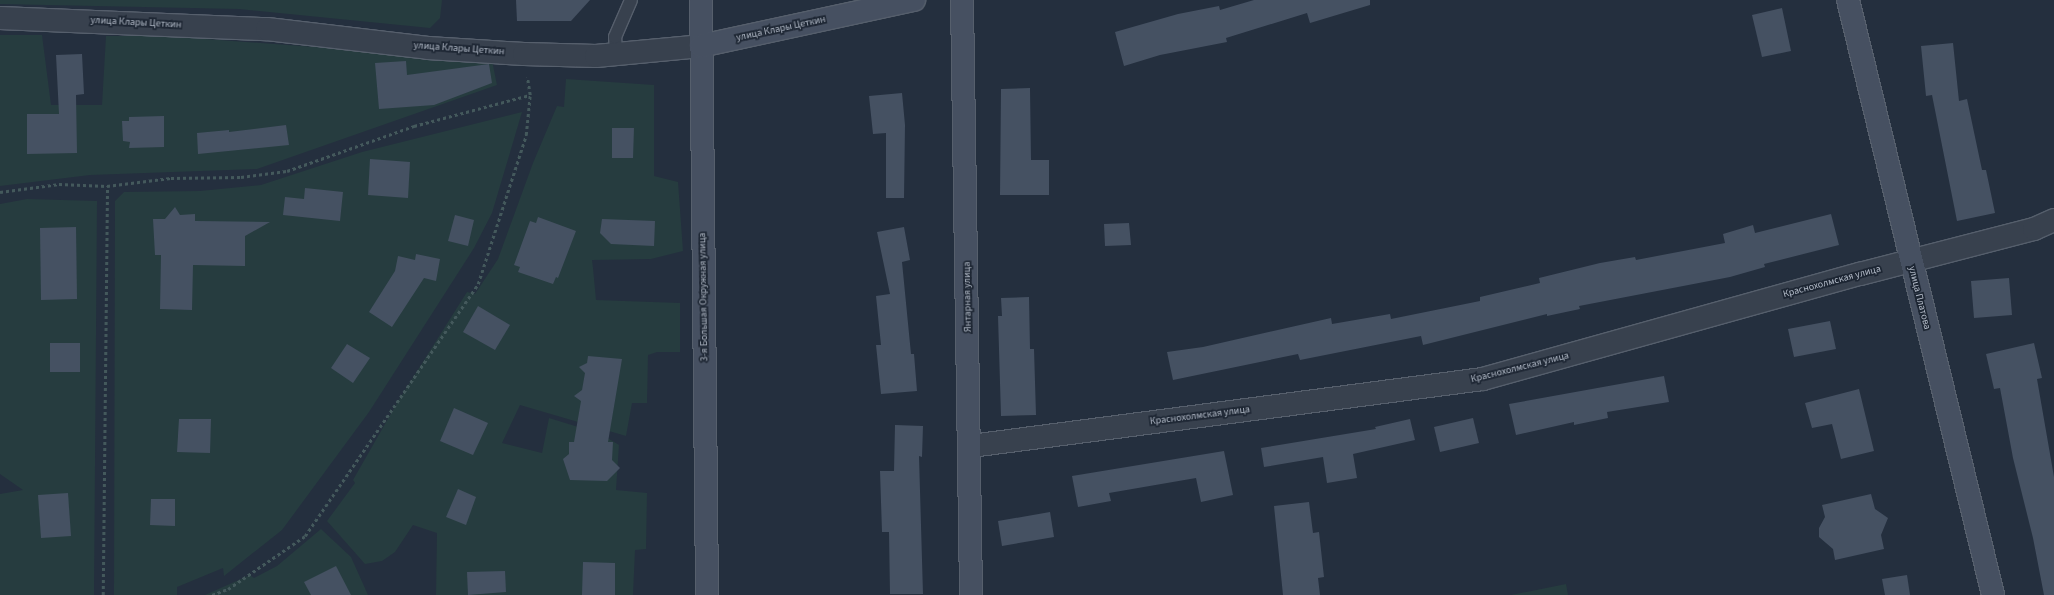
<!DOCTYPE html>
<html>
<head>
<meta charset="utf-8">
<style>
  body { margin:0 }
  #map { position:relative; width:2054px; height:595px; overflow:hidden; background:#242f3e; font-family:"Source Sans 3",sans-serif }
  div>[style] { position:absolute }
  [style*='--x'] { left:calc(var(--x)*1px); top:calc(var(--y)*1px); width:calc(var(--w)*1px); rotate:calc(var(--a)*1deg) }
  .green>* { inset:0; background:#263c3f }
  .building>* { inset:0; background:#455162 }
  .path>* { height:2.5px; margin-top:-1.25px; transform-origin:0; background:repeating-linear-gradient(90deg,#44595c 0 3px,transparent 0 6px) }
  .roads { filter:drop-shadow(1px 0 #565f6c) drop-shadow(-1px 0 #565f6c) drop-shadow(0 1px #565f6c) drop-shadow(0 -1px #565f6c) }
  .lane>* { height:12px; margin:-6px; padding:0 6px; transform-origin:6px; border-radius:6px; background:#38414e }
  .street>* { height:22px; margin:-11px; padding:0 11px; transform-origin:11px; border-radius:11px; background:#38414e }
  .secondary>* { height:22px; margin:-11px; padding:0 11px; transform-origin:11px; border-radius:11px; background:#465061 }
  span { translate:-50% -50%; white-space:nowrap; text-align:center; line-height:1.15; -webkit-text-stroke:3.5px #1d2633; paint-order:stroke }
  .street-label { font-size:10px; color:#b4bcc9 }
</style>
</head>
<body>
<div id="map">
  <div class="green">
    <div style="clip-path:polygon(0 0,442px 0,440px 18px,430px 28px,239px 9px,0 4px)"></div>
    <div style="clip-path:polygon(0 35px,42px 35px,51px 105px,102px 105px,106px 36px,166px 36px,492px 60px,497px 85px,257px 169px,90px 175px,0 186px)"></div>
    <div style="clip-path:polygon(566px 79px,654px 85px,654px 176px,678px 182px,683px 251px,651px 259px,592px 260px,593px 268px,596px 300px,680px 303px,680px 352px,657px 352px,648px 355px,647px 403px,632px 403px,626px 436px,520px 405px,502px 443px,542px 453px,549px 418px,601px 434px,619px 445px,616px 490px,647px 493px,646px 549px,635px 550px,633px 595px,520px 595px,520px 558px,520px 595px,436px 595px,437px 533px,413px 525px,395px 552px,382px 561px,365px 564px,327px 521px,355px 483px,353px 480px,397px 403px,467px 292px,475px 294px,498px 259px,533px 163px,557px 106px,564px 107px)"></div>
    <div style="clip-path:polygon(522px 112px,492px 213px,474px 248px,369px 412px,282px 530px,224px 576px,223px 568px,177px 587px,177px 595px,114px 595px,115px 201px,124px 192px,200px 191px,261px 185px,362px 152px)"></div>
    <div style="clip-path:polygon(27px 199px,97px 201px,94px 595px,0 595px,0 494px,23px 490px,0 474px,0 204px)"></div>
    <div style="clip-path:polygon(321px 529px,351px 557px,368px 595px,205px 595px,250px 575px,254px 578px,277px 566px)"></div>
    <div style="clip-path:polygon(1566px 584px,1568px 595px,1511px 595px)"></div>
  </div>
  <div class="building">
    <div style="clip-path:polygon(516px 0,590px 0,571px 21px,517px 21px)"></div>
    <div style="clip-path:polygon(1254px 0,1370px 0,1370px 5px,1310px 23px,1307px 13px,1226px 38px,1227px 42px,1160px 55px,1124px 66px,1115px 32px,1178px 14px,1219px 6px,1220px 10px)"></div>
    <div style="clip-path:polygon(1782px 8px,1791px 51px,1762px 57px,1752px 15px)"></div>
    <div style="clip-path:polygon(1953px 43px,1959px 101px,1967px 99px,1982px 170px,1986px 170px,1995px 213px,1957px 221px,1932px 95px,1926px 96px,1921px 46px)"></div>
    <div style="clip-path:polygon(82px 54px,84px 94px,76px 95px,77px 153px,27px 154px,27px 114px,59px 114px,56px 55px)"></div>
    <div style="clip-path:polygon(406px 61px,407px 75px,489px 64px,492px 83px,434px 105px,379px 109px,375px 63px)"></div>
    <div style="clip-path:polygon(1030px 88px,1031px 160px,1049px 160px,1049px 195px,1000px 195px,1001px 89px)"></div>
    <div style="clip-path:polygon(902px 93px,905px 125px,904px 198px,886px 198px,886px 133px,873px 134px,869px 96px)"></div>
    <div style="clip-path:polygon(164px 116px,164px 147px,129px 148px,130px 142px,123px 141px,122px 121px,129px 121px,129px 117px)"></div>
    <div style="clip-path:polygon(286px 125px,289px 145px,198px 154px,197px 133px,229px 130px,229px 132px)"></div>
    <div style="clip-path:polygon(612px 128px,634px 128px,633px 158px,612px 158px)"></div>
    <div style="clip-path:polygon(370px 159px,410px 162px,408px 198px,368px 195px)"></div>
    <div style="clip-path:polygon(305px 188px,343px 192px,340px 221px,283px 215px,285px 197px,304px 199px)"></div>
    <div style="clip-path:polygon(175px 207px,180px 215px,195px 214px,195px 221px,270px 222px,245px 236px,245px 266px,193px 265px,192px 310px,160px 309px,161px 255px,155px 255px,153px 219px,165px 219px)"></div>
    <div style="clip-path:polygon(1831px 214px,1839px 245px,1764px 264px,1765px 267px,1730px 277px,1579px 306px,1580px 309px,1547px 316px,1547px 314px,1423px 345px,1421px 336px,1300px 360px,1298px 354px,1173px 380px,1167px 352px,1203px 347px,1331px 318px,1332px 324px,1390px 314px,1391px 319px,1480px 301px,1480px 297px,1540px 283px,1539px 278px,1600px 263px,1635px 257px,1636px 260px,1725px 243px,1723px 234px,1753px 225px,1755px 233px)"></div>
    <div style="clip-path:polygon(455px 215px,474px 220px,468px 246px,448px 241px)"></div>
    <div style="clip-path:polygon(538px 217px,576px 231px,558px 278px,556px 277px,553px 284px,518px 272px,520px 267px,514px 265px,530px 221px,536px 223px)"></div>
    <div style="clip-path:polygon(602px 219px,655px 221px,654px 246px,611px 244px,600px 233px)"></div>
    <div style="clip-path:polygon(1129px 223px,1131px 245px,1105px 246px,1104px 224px)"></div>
    <div style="clip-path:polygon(76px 227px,77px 299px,41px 300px,40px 228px)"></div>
    <div style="clip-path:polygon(904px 227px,910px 260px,902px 262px,911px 354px,914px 354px,917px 391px,881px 394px,876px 345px,881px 345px,876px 296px,890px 294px,877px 232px)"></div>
    <div style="clip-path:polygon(416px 254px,440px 259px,436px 281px,424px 278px,392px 327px,369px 312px,395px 271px,398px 256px,415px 260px)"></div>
    <div style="clip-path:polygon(2009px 278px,2012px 315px,1974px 318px,1971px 281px)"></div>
    <div style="clip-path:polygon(1029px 297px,1030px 349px,1034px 349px,1036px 415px,1001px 416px,998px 316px,1002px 316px,1001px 298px)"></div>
    <div style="clip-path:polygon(478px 306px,510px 325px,495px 350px,463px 332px)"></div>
    <div style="clip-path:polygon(1830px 321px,1836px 349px,1794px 357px,1788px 329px)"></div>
    <div style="clip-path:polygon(50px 343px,80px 343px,80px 372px,50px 372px)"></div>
    <div style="clip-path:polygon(2034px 343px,2042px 378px,2037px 379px,2054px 477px,2054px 595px,2044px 595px,2033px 538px,2013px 458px,2000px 388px,1994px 389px,1986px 354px)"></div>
    <div style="clip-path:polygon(347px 344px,370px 358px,353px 383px,331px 368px)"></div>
    <div style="clip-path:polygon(588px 356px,622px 359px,608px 442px,613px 442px,612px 460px,620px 468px,607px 481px,570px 480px,563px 459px,569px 454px,569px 442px,574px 442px,581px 401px,574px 396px,582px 390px,585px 373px,579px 367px,587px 363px)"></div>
    <div style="clip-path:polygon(1664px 376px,1669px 402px,1607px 412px,1608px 418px,1574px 425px,1574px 422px,1516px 435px,1509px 404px)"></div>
    <div style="clip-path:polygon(1859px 389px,1874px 451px,1841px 459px,1832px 424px,1812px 428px,1805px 403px)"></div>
    <div style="clip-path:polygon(454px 408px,488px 423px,473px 455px,440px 441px)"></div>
    <div style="clip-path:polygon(1473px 418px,1479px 443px,1440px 452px,1434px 427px)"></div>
    <div style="clip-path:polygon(179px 419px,211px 419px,210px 453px,177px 452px)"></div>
    <div style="clip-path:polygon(1410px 419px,1415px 440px,1353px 454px,1357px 478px,1327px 483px,1323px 457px,1264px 467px,1261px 448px,1376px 429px,1375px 427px)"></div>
    <div style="clip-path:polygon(895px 425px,923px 426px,922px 457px,919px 456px,923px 594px,890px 594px,889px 532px,882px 532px,880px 471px,894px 471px)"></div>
    <div style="clip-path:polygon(1224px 451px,1233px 495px,1201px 502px,1196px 478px,1109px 493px,1111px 501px,1078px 507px,1072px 476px)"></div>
    <div style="clip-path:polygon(458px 489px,476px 497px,466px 525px,446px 517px)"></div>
    <div style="clip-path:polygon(68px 493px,71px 536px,41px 538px,38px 495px)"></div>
    <div style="clip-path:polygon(1871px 494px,1875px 509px,1888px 518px,1881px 535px,1884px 549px,1835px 560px,1833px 549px,1819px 537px,1819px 528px,1825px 517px,1822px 505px)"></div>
    <div style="clip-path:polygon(151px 499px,175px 499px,175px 526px,150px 525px)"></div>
    <div style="clip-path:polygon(1309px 502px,1313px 533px,1319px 532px,1324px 577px,1318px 578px,1320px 595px,1283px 595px,1274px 506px)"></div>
    <div style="clip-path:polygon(1050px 512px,1054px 537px,1002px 546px,998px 521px)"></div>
    <div style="clip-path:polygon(583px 562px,615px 563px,615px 595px,582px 595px)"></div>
    <div style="clip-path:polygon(336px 566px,351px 595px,311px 595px,304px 582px)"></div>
    <div style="clip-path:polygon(505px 571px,506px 592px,468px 595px,467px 572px)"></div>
    <div style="clip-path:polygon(1907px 575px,1910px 595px,1885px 595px,1882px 579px)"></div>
  </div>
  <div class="path">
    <div style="--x:0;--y:192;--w:60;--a:-7.7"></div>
    <div style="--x:59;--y:184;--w:48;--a:2.4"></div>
    <div style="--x:107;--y:186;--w:64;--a:-7.1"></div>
    <div style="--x:171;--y:178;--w:70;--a:-0.8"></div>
    <div style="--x:241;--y:177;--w:46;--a:-7.4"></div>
    <div style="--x:287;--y:171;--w:135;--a:-19.5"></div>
    <div style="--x:414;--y:126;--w:120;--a:-15"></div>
    <div style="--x:103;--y:595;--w:409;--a:-89.4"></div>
    <div style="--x:212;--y:595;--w:17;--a:-21"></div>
    <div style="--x:228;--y:589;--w:93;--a:-34.5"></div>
    <div style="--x:305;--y:536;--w:306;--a:-55.5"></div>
    <div style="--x:478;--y:284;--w:157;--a:-72.1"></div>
    <div style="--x:526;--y:135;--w:40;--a:-84.3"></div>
    <div style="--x:530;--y:95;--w:18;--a:-99"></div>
  </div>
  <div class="roads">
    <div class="lane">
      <div style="--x:616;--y:54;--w:17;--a:-93"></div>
      <div style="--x:615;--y:37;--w:40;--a:-66.6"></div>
    </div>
    <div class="street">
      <div style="--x:0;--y:18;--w:267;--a:2.4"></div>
      <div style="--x:267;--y:29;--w:162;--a:6.7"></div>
      <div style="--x:428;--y:48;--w:96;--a:3.6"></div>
      <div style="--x:524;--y:54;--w:72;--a:1.6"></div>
      <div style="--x:596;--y:56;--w:105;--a:-5.4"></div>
      <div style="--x:971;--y:446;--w:516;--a:-7.46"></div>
      <div style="--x:1483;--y:379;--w:391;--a:-15.6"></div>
      <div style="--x:1860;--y:274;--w:180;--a:-14.5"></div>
      <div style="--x:2034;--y:229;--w:22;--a:-24"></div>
    </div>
    <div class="secondary">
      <div style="--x:701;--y:0;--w:595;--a:89.42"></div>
      <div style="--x:962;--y:0;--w:595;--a:89.13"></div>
      <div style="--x:1848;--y:0;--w:612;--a:76.3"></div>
      <div style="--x:701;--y:46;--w:218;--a:-12.2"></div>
    </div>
  </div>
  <div class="street-label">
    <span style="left:136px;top:23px;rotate:3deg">улица Клары Цеткин</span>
    <span style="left:781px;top:29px;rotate:-12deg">улица Клары Цеткин</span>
    <span style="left:459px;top:49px;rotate:4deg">улица Клары Цеткин</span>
    <span style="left:1832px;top:282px;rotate:-15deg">Краснохолмская улица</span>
    <span style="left:704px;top:297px;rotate:-91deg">3-я Большая Окружная улица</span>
    <span style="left:968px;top:297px;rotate:-91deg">Янтарная улица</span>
    <span style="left:1919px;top:298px;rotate:76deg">улица Платова</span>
    <span style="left:1520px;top:368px;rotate:-14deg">Краснохолмская улица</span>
    <span style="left:1200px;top:416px;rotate:-7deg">Краснохолмская улица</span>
  </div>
</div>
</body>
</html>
